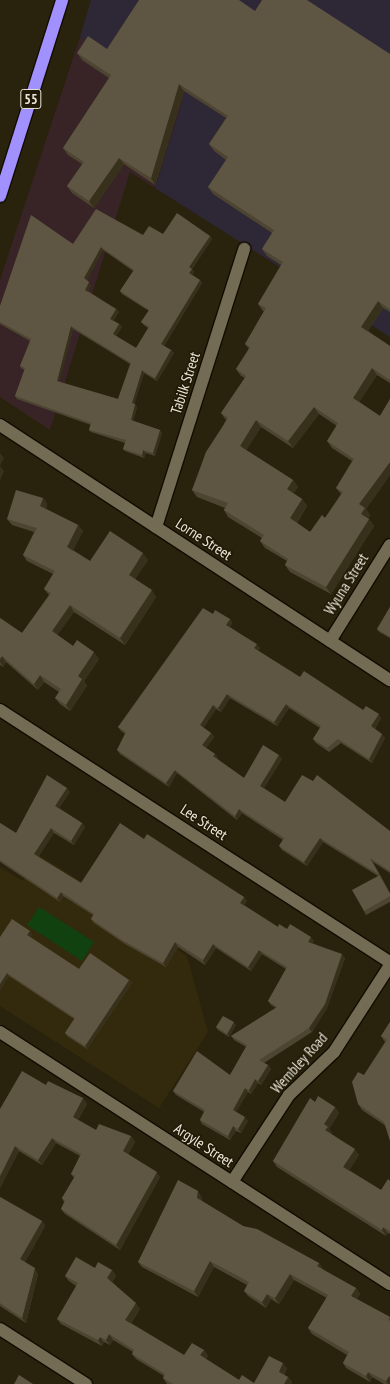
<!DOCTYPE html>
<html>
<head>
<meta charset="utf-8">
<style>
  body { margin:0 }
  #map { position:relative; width:390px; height:1384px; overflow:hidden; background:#29220d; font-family:"PT Sans Narrow",sans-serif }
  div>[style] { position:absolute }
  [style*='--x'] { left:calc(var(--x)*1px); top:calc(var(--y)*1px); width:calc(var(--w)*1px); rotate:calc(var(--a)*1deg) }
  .commercial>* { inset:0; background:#382426 }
  .industrial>* { inset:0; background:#2e2736 }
  .built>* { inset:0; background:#332a0d }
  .green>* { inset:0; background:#124110 }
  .roads { filter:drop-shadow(1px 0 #120c00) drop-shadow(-1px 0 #120c00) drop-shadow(0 1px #120c00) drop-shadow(0 -1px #120c00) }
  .minor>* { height:12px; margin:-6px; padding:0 6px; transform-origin:6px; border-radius:6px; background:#736b53 }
  .highway>* { height:12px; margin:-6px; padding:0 6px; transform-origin:6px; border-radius:6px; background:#a191fe }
  .wall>* { inset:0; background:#4d4531 }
  .shaded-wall>* { inset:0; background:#37301b }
  .building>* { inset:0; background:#5e5643 }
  span { translate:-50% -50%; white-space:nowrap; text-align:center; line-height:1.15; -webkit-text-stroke:3px #201905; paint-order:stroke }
  .shield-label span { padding:1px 3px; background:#201905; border:1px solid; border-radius:3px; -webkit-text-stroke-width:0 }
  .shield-label { font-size:14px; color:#eae6d9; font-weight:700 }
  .street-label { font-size:15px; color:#eae6d9 }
</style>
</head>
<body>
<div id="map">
  <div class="commercial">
    <div style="clip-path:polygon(80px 37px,183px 99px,155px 188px,130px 172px,50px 430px,0 397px,0 280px)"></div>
  </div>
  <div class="industrial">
    <div style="clip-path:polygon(91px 0,390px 0,390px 337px,155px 188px,183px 99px,80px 37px)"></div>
  </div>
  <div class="built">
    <div style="clip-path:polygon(39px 855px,180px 943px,177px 949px,187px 956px,208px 1032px,159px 1108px,0 1006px,0 867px,23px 881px)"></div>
  </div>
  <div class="green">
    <div style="clip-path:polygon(39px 907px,94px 942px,82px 961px,27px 925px)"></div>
  </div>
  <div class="roads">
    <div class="minor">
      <div style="--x:0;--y:425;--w:466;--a:33.2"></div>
      <div style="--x:156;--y:527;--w:292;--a:-72.4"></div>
      <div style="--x:330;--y:641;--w:113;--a:-58"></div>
      <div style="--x:0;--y:710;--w:464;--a:32.9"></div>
      <div style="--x:0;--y:1032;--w:464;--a:32.9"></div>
      <div style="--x:232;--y:1182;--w:104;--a:-56.8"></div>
      <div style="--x:289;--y:1095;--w:62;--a:-43.7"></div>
      <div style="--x:334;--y:1052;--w:103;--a:-57.2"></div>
      <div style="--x:0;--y:1329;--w:102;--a:32.6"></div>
    </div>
    <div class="highway">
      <div style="--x:0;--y:196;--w:206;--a:-72.4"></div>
    </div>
  </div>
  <div class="wall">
    <div style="clip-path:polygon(evenodd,255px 11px,390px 54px,390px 312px,383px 308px,368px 331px,390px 346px,390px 383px,377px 375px,359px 402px,380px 416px,390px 399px,390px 475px,366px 509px,370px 515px,368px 519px,369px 519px,374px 526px,331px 594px,290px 572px,285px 565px,287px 561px,265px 548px,260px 541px,262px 538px,228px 517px,224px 510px,225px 508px,197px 497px,192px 490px,226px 420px,221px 413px,245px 378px,241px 376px,236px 369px,249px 349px,245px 344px,264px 311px,263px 311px,258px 304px,281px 265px,267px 256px,262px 249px,272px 233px,213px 194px,208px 187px,226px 160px,214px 151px,209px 144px,226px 118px,184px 91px,155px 185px,124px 164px,94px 208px,72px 193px,67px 186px,82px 164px,68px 155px,63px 148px,109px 78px,82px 60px,77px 53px,107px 49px,255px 11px,319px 414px,337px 426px,327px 441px,332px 448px,352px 461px,336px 488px,341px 494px,325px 518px,310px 532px,297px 523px,307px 506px,302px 499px,293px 493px,298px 487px,293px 480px,246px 450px,261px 427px,293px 448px,319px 414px)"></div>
    <div style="clip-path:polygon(evenodd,163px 234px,210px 236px,212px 239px,192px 269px,194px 272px,192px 275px,200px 280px,202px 283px,164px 346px,171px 350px,174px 353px,157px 381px,144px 373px,134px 404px,135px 404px,137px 407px,133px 421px,160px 430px,162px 433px,155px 456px,146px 453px,144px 458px,125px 451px,123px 449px,125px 443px,91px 432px,89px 430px,91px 425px,17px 399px,15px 396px,25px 370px,22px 369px,20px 366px,30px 341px,0 324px,0 306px,73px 244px,143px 235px,163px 234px,103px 250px,133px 271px,120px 291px,122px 294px,149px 311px,141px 322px,144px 325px,148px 328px,136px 348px,116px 336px,122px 327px,119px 324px,113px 320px,119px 312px,116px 309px,88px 291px,91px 285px,87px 280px,103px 250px,163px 234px,73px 329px,130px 364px,118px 399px,59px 382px,73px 329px)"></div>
    <div style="clip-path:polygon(43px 498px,47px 504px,46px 509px,78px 525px,83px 531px,73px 550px,90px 561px,148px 560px,135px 579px,156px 597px,125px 645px,74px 612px,57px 635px,73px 646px,99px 659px,84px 681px,87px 686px,70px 711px,60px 704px,55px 698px,59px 692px,44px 682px,38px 690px,6px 662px,3px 667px,0 665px,0 618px,22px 633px,49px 595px,44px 589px,53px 574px,27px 561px,23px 555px,34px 532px,12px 525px,7px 519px)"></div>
    <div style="clip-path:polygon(390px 607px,390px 638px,379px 632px,377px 629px)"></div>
    <div style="clip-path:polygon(213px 614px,230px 619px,232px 623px,230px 627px,260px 648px,258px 651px,300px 677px,363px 710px,381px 718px,375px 729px,385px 738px,372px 763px,341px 743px,329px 752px,316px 743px,313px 739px,320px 728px,289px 708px,277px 726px,230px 698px,221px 712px,216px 709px,203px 728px,211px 733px,214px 737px,206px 748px,215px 754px,218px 758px,217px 759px,244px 778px,282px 759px,264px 788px,285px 802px,390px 831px,390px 830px,390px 873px,373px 862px,390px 893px,390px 902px,366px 915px,364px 911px,378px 876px,323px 842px,307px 866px,282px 850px,279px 846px,283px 840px,242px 813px,237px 820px,177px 773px,169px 787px,120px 754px,117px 750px,125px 734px,121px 731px,118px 727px)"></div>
    <div style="clip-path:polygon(70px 792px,59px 808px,82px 823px,85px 827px,74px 845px,54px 833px,38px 857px,81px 883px,144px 839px,244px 897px,247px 901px,244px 905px,278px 927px,287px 929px,314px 941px,312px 943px,345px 958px,327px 1008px,312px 1032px,264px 1063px,268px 1065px,271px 1069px,261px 1085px,258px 1083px,251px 1094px,248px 1092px,236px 1112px,248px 1121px,241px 1133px,236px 1131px,230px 1140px,202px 1124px,200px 1120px,204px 1112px,176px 1095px,173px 1091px,230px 1075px,246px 1047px,234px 1040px,231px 1036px,276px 1008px,271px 1005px,268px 1001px,286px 969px,262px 954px,251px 971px,216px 948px,205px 965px,178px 947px,166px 967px,125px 944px,94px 923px,91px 919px,93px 915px,63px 896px,60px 902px,0 862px,0 823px,16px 833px)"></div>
    <div style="clip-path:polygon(32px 934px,30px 937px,79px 969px,129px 980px,132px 983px,87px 1049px,67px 1036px,65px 1033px,74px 1019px,9px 976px,0 990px,0 937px)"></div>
    <div style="clip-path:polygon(390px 1022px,386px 1126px,362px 1110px,358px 1104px,364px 1075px,385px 1042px,381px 1036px)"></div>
    <div style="clip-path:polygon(236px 1025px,229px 1037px,218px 1030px,216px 1027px)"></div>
    <div style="clip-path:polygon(46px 1085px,83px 1098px,87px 1104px,78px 1120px,96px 1130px,131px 1136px,135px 1142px,128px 1154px,160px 1177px,120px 1250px,65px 1214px,61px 1209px,64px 1202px,62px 1198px,74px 1178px,71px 1174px,80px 1156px,56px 1143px,42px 1165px,19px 1151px,0 1188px,0 1109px)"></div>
    <div style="clip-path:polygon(315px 1102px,335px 1107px,339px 1113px,329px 1129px,332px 1133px,331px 1134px,359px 1155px,349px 1170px,381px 1190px,390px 1181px,390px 1234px,388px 1233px,386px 1236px,277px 1167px,273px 1161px)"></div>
    <div style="clip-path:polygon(0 1197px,42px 1221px,45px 1226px,25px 1262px,38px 1274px,26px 1323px,0 1306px)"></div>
    <div style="clip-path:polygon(202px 1197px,202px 1201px,243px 1226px,319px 1263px,323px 1269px,322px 1270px,356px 1288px,360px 1294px,357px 1299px,390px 1317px,390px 1384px,384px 1384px,372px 1377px,370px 1382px,346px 1368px,343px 1363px,347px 1355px,312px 1334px,308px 1328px,327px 1298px,294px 1280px,279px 1304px,271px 1299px,266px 1308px,248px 1296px,244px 1291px,247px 1285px,214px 1267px,198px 1297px,142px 1267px,138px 1262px)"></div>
    <div style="clip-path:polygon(95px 1268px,112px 1270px,116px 1276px,112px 1282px,140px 1309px,131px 1323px,184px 1355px,204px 1350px,208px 1356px,206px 1359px,239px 1380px,254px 1383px,287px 1368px,284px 1375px,288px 1377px,292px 1382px,291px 1384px,167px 1384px,163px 1378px,164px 1376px,136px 1359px,132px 1354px,133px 1352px,113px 1340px,110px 1345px,104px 1342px,102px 1346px,61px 1324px,57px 1319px,76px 1286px,69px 1281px,65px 1276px)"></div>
  </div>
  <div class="shaded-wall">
    <div style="clip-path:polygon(179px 84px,184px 91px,155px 185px,151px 178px)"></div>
    <div style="clip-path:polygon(119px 158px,124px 164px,94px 208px,89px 201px)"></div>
    <div style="clip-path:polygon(210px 236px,212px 239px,191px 270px,189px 267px)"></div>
    <div style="clip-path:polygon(101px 247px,103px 250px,87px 281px,84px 278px)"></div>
    <div style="clip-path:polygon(192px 269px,194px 272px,191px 276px,189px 273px)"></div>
    <div style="clip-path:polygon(200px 280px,202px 283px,163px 347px,161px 344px)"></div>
    <div style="clip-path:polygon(89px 282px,91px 285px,87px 293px,85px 290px)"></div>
    <div style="clip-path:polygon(378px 301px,383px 308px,366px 334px,361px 327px)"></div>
    <div style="clip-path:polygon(116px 309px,119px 312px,113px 322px,110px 319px)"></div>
    <div style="clip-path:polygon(119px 324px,122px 327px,115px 337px,113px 334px)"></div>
    <div style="clip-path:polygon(71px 326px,73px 329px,59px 384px,57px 381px)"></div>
    <div style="clip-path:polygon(171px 350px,174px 353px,157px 381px,155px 378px)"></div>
    <div style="clip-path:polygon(372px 368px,377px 375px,357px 405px,353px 398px)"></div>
    <div style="clip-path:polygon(142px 370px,144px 373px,134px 406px,132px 403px)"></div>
    <div style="clip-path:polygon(135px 404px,137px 407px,133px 423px,131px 420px)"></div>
    <div style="clip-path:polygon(314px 407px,319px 414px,293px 448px,288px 441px)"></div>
    <div style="clip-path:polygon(256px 420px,261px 427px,245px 453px,240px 446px)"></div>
    <div style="clip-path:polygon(160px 430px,162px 433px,155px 456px,153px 453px)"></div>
    <div style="clip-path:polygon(143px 450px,146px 453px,144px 458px,142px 455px)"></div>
    <div style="clip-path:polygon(0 453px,4px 458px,0 466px,4px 471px,0 481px)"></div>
    <div style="clip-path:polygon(390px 462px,390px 475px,366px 509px,370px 515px,366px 521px,361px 514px,359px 504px)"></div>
    <div style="clip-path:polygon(293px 480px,298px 487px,292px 496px,287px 489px)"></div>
    <div style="clip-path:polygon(43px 498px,47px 504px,45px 513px,40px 506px)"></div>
    <div style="clip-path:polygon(302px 499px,307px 506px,295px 525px,290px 518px)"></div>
    <div style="clip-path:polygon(369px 519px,374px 526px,331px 594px,326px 587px)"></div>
    <div style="clip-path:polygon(78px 525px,83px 531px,72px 553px,67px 547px)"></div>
    <div style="clip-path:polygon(143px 553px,148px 560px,133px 582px,129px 575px)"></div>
    <div style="clip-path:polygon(152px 590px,156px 597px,125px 645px,120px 638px)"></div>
    <div style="clip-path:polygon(70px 605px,74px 612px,56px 637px,52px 631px)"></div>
    <div style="clip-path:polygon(230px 619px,232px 623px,229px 629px,226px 625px)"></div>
    <div style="clip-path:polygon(257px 644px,260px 648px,257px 652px,254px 648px)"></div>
    <div style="clip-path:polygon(94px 652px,99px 659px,84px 681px,87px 686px,70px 711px,66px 705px,78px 676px)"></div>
    <div style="clip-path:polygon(2px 656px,6px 662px,3px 667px,0 662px,0 659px)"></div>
    <div style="clip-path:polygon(40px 675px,44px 682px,38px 690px,34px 684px)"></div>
    <div style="clip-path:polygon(227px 694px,230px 698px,221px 712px,218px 708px)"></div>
    <div style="clip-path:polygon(286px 704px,289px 708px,277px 726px,274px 722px)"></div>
    <div style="clip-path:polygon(213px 705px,216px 709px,203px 729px,200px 725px)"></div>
    <div style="clip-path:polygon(379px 714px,381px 718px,374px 730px,371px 726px)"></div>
    <div style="clip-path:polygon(211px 733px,214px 737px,205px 749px,202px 745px)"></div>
    <div style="clip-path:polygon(382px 734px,385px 738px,372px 763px,369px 759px)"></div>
    <div style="clip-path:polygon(215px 754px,218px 758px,216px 760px,213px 756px)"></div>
    <div style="clip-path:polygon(279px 755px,282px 759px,263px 790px,260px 786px)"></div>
    <div style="clip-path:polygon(175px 770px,177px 773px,169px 787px,166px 783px)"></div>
    <div style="clip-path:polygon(67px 788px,70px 792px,58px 810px,55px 806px)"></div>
    <div style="clip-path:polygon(239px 809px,242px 813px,237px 820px,235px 816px)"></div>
    <div style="clip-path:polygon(82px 823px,85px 827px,74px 845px,71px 841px)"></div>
    <div style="clip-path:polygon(51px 828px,54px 833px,37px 858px,34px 854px)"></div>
    <div style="clip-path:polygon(320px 838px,323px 842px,307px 866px,304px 862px)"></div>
    <div style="clip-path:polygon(370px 858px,373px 862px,390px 894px)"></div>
    <div style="clip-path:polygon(61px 892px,63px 896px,60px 902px,57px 898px)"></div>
    <div style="clip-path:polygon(244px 897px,247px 901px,243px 907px,240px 903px)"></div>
    <div style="clip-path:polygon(30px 931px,32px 934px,29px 938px,27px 935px)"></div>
    <div style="clip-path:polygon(311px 937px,314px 941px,311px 946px,308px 942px)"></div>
    <div style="clip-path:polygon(175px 942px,178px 947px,166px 967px,163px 963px)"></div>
    <div style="clip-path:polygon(213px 944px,216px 948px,205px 965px,203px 960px)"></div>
    <div style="clip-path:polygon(259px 950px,262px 954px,251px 971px,248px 967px)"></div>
    <div style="clip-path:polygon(342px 954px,345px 958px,327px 1008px,312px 1032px,309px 1028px)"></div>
    <div style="clip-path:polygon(7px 973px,9px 976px,0 990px,0 984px)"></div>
    <div style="clip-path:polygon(129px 980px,132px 983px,87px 1049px,85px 1046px)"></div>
    <div style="clip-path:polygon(234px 1022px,236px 1025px,229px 1037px,227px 1034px)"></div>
    <div style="clip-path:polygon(268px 1065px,271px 1069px,261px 1085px,258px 1081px)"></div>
    <div style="clip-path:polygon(255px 1079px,258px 1083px,251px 1094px,249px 1090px)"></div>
    <div style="clip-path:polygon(245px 1088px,248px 1092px,235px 1114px,233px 1110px)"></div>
    <div style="clip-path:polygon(83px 1098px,87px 1104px,77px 1122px,73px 1117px)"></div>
    <div style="clip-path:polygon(335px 1107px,339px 1113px,329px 1129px,332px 1133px,330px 1136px,325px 1130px,324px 1124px)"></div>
    <div style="clip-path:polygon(245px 1117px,248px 1121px,241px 1133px,238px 1129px)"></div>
    <div style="clip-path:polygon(233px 1126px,236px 1131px,230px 1140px,228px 1136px)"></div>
    <div style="clip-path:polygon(131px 1136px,135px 1142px,126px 1156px,123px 1151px)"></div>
    <div style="clip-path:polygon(52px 1138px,56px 1143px,42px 1165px,38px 1160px)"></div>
    <div style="clip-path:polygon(15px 1146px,19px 1151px,0 1188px,0 1176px)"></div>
    <div style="clip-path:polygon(355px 1149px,359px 1155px,348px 1173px,343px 1167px)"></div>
    <div style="clip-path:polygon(157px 1172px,160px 1177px,120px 1250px,116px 1245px)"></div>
    <div style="clip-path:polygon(198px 1191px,202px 1197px,201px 1204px,197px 1198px)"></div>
    <div style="clip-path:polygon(42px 1221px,45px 1226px,24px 1264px,20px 1259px)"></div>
    <div style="clip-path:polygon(383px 1227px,388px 1233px,386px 1236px,382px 1230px)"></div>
    <div style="clip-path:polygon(210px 1261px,214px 1267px,198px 1297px,194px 1291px)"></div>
    <div style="clip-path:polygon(319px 1263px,323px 1269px,321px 1272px,317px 1266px)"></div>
    <div style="clip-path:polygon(35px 1268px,38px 1274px,26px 1323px,22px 1318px)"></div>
    <div style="clip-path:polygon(112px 1270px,116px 1276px,111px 1283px,107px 1278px)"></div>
    <div style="clip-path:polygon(290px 1274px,294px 1280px,279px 1304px,275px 1298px)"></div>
    <div style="clip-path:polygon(356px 1288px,360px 1294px,355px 1302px,351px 1296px)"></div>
    <div style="clip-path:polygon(267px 1294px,271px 1299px,266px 1308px,262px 1302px)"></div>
    <div style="clip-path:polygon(136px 1303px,140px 1309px,129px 1325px,125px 1320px)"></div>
    <div style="clip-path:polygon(109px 1334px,113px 1340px,110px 1345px,106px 1340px)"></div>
    <div style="clip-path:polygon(100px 1337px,104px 1342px,102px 1346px,98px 1340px)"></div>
    <div style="clip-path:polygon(204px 1350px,208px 1356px,204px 1361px,200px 1355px)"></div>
    <div style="clip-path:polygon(283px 1363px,287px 1368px,282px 1377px,279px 1372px)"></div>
    <div style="clip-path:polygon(368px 1372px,372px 1377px,370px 1382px,366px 1376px)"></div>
    <div style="clip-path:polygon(389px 1376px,390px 1378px,390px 1384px,388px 1384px,386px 1381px)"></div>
    <div style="clip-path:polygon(288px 1377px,292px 1382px,291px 1384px,284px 1384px)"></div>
  </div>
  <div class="building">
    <div style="clip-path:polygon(evenodd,139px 0,239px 0,255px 11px,262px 0,307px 0,390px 54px,390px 309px,378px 301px,361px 327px,390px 346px,390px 380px,372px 368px,353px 398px,380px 416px,390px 399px,390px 462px,359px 504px,365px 508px,361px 514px,369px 519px,326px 587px,285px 565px,288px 559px,260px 541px,264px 535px,224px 510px,228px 503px,192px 490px,206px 452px,228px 418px,221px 413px,246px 376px,236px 369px,250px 347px,245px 344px,266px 308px,258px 304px,283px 262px,262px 249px,274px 230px,208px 187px,228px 157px,209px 144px,228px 116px,179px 84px,151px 178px,119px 158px,89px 201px,67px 186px,84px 162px,63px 148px,111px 75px,77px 53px,88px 36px,107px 49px,139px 0,314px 407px,338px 423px,327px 441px,354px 459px,336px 488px,343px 492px,325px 518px,322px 515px,310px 532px,290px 518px,302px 499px,287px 489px,293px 480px,240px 446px,256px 420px,288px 441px,314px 407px)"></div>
    <div style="clip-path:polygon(evenodd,96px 209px,143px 235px,149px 226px,163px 234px,177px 213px,210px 236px,189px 267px,192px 269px,189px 273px,200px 280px,161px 344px,171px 350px,155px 378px,142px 370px,132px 403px,135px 404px,131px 420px,160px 430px,153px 453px,143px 450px,142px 455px,123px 449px,126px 440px,89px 430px,91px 423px,15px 396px,25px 368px,20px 366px,31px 339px,0 322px,0 306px,31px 215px,73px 244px,96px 209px,101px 247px,134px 270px,120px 291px,149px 310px,141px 322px,149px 327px,136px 348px,113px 334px,119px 324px,110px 319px,116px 309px,85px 290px,89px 282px,84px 278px,101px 247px,96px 209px,71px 326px,131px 363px,118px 399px,57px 381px,71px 326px)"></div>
    <div style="clip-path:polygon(16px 490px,43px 498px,40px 506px,78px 525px,67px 547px,90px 561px,110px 531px,143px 553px,129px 575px,152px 590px,120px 638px,70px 605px,52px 631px,73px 646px,77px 640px,94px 652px,78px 676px,82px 679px,66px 705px,55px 698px,61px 689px,40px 675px,34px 684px,2px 656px,0 659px,0 618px,22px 633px,51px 593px,44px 589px,55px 571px,23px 555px,37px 528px,7px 519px)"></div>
    <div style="clip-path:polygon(390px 607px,390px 637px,377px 629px)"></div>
    <div style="clip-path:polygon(203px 608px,213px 614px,215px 610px,230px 619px,226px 625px,257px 644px,254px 648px,300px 677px,304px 671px,363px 710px,366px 706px,379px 714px,371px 726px,382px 734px,369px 759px,338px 739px,327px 748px,313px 739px,321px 726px,286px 704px,274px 722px,227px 694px,218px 708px,213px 705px,200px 725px,211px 733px,202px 745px,215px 754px,213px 756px,244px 778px,263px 745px,279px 755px,260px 786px,285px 802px,302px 775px,313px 781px,317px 775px,390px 831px,390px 830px,390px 871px,370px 858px,390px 894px,390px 896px,364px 911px,352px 890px,380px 875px,320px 838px,304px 862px,279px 846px,284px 838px,239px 809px,235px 816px,175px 770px,166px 783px,117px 750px,126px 732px,118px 727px)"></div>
    <div style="clip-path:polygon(47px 775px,67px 788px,55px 806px,82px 823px,71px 841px,51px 828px,34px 854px,81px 883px,120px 823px,144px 839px,147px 834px,244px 897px,240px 903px,278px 927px,279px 924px,287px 929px,290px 924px,311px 937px,308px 942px,342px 954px,325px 1004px,309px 1028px,259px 1060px,268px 1065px,258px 1081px,255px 1079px,249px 1090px,245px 1088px,233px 1110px,245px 1117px,238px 1129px,233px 1126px,228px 1136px,200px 1120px,205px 1110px,173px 1091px,197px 1051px,230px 1075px,247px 1045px,231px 1036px,277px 1007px,268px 1001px,287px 967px,259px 950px,248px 967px,213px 944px,203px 960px,175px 942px,163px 963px,122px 940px,91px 919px,94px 914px,61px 892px,57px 898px,0 860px,0 823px,16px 833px)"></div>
    <div style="clip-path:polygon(12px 919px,30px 931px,27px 935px,79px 969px,90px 953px,129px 980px,85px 1046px,65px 1033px,75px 1018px,7px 973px,0 984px,0 937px)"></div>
    <div style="clip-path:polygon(223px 1016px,234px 1022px,227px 1034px,216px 1027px)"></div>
    <div style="clip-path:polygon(390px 1022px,390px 1141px,384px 1122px,358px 1104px,352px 1082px,358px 1072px,364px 1075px,387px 1040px,381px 1036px)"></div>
    <div style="clip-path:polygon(22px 1071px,46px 1085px,48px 1081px,83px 1098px,73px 1117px,96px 1130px,99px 1124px,131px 1136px,123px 1151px,157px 1172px,116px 1245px,61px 1209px,65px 1201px,62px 1198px,75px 1176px,71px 1174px,81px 1154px,52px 1138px,38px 1160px,15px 1146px,0 1176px,0 1109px)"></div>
    <div style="clip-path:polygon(318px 1096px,335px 1107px,324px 1124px,328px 1127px,325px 1130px,355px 1149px,343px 1167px,381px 1190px,388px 1179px,390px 1181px,390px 1231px,383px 1227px,382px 1230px,273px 1161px,310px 1098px,315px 1102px)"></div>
    <div style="clip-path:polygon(178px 1180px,198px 1191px,197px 1198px,243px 1226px,257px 1229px,319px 1263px,317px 1266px,356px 1288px,351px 1296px,390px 1317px,388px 1320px,390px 1321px,390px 1377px,389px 1376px,386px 1381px,368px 1372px,366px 1376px,343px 1363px,349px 1352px,308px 1328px,328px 1295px,290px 1274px,275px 1298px,267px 1294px,262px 1302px,244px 1291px,249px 1282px,210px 1261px,194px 1291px,138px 1262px)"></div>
    <div style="clip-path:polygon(0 1197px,42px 1221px,20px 1259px,35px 1268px,22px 1318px,0 1303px)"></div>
    <div style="clip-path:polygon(76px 1257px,95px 1268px,98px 1262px,112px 1270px,107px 1278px,136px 1303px,125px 1320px,184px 1355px,192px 1343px,204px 1350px,200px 1355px,239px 1380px,242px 1375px,254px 1383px,269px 1356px,283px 1363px,279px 1372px,288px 1377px,284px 1384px,173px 1384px,163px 1378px,165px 1374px,132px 1354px,134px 1350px,109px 1334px,106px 1340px,100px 1337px,98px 1340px,57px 1319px,78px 1283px,65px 1276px)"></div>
    <div style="clip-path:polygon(19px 1375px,33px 1384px,14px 1384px)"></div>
  </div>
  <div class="shield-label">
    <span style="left:31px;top:99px">55</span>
  </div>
  <div class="street-label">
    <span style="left:185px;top:383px;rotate:-72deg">Tabilk Street</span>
    <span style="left:204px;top:539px;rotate:33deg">Lorne Street</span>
    <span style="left:346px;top:584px;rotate:-58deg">Wyuna Street</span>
    <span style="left:204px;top:822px;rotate:33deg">Lee Street</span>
    <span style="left:299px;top:1063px;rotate:-48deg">Wembley Road</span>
    <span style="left:204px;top:1145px;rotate:33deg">Argyle Street</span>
  </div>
</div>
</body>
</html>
